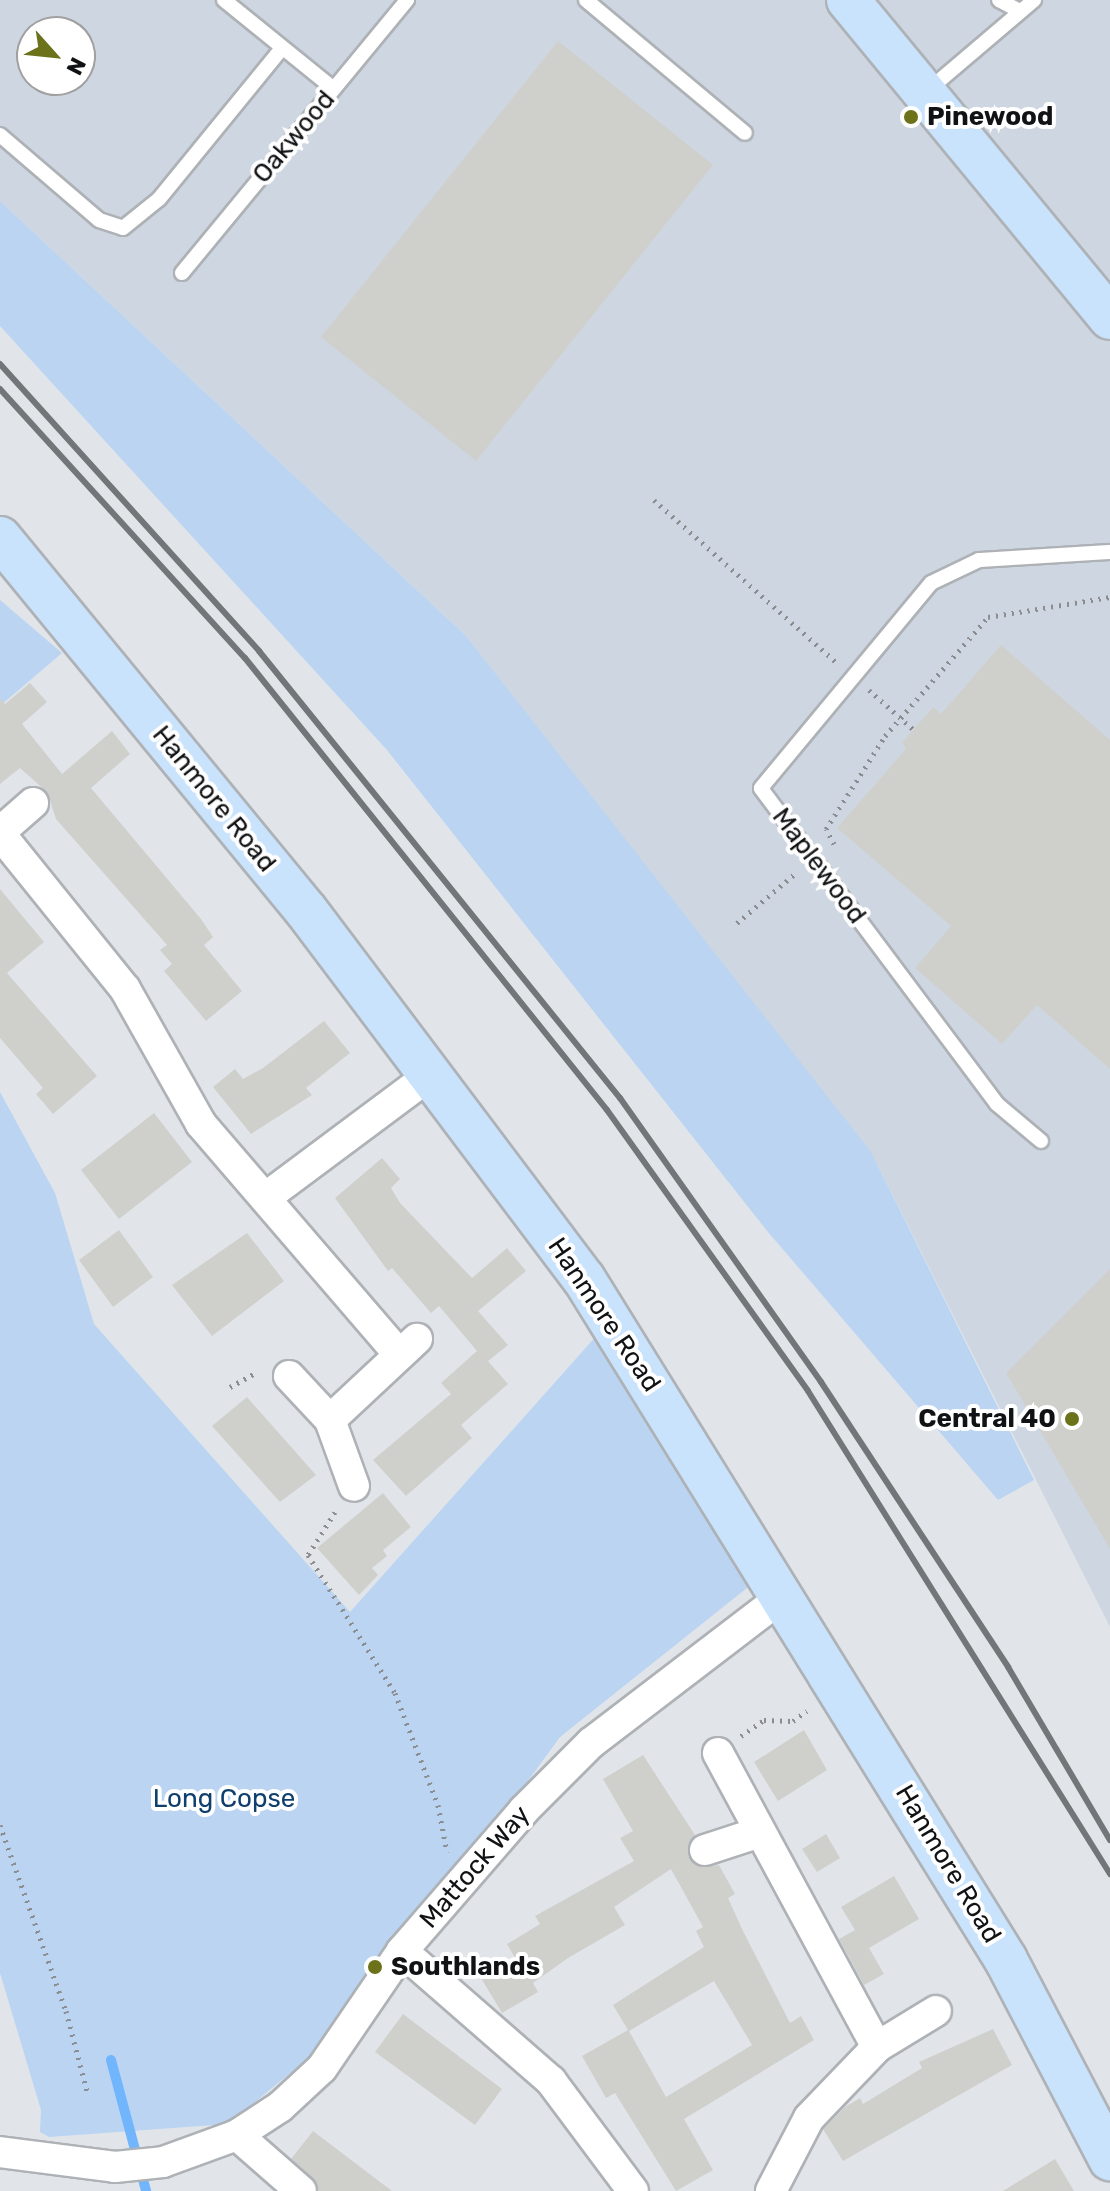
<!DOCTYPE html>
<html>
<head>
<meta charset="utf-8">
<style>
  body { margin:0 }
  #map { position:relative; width:1110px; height:2191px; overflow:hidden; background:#e1e5ea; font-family:Rubik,sans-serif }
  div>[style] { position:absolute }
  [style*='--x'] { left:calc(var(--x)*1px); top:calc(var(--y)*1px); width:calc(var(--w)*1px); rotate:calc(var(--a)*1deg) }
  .built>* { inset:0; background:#ced7e1 }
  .green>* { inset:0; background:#bad4f2 }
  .stream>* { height:10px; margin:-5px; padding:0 5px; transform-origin:5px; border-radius:5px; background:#71b5fd }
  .building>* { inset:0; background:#cfd0cb }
  .path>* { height:5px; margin-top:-2.5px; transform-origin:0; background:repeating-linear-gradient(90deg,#8b8d91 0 2px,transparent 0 8px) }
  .roads { filter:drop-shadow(2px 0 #aeb2b6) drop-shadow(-2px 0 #aeb2b6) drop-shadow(0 2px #aeb2b6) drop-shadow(0 -2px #aeb2b6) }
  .lane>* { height:14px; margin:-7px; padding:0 7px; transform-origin:7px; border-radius:7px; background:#fff }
  .street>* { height:30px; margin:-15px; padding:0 15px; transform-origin:15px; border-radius:15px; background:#fff }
  .secondary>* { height:42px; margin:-21px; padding:0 21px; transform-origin:21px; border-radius:21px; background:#cae3fd }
  .rail>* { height:6px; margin:-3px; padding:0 3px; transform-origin:3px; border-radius:3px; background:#737679 }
  .dots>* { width:22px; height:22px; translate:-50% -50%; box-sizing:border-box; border:4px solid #fff; border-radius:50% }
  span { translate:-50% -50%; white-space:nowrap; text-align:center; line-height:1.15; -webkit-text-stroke:8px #fff; paint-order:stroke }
  .poi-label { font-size:26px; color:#111214; font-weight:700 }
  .left { translate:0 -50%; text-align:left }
  .right { translate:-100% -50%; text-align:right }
  .street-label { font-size:26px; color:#111214 }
  .park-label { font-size:26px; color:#0e3f6d }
  .north { position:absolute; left:16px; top:16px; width:80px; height:80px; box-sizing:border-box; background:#fff; border:2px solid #a0a0a1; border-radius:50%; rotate:117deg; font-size:22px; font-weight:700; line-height:32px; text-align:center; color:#111214 }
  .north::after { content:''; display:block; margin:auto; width:28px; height:36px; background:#6b721a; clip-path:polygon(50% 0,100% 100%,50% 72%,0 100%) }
</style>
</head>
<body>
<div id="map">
  <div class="built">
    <div style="clip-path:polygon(evenodd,0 0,1110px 0,1110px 1627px,877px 1164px,466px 636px,0 201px,0 0,32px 32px,80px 32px,80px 80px,32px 80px,32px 32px)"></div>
  </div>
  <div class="green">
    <div style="clip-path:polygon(0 201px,466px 636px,871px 1152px,1034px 1480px,998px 1500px,768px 1232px,387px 750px,0 326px)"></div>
    <div style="clip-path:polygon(0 600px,62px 653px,0 706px)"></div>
    <div style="clip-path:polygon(0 1092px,55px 1193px,94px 1324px,350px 1612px,599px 1333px,752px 1584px,560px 1737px,511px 1804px,434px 1888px,322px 2047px,228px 2124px,49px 2137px,40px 2132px,41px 2110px,0 1973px)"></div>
  </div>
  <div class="stream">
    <div style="--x:111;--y:2060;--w:136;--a:75"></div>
  </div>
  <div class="building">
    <div style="clip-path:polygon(558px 41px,713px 165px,476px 461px,321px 337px)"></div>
    <div style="clip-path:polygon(1001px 645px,1110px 740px,1110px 1069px,1037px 1005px,1002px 1044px,915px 968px,951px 926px,837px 828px,906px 749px,902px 743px,933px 707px,941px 714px)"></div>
    <div style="clip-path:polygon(30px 683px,47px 702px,22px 724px,62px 774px,112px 731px,130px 754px,91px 788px,201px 919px,213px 937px,204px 945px,242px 991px,206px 1021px,164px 971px,172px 964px,160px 950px,167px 945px,56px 819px,47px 792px,20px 768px,0 784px,0 698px,5px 704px)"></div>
    <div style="clip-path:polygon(0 889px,44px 942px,7px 973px,97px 1076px,53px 1114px,36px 1094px,43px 1088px,0 1038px)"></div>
    <div style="clip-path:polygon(324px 1021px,350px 1053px,306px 1088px,312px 1095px,251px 1134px,213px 1087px,235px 1069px,243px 1079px,263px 1068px)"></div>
    <div style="clip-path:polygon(154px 1113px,192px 1162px,119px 1219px,81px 1170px)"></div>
    <div style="clip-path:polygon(382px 1158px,400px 1179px,391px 1188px,400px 1203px,472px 1278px,507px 1248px,526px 1271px,478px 1311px,508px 1345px,488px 1361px,508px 1384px,461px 1425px,472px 1438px,406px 1496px,373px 1460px,451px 1394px,441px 1383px,477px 1351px,439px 1306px,431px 1313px,392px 1268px,388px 1271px,335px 1198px)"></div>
    <div style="clip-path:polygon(119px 1230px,153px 1277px,113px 1307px,79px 1260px)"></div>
    <div style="clip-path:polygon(247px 1233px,284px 1281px,212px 1336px,172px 1285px)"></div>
    <div style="clip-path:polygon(1110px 1269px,1110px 1549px,1006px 1373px)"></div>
    <div style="clip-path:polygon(247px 1397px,316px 1475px,280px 1502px,212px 1426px)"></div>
    <div style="clip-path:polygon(383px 1493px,411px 1527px,383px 1550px,387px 1556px,372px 1568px,378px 1575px,359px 1595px,317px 1548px)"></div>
    <div style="clip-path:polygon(804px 1730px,827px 1770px,778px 1801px,754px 1762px)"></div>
    <div style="clip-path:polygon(evenodd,643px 1755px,695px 1835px,688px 1856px,701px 1867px,719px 1865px,735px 1894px,728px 1898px,742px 1929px,790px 2023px,801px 2016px,814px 2040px,684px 2119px,713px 2170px,676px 2191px,615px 2093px,606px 2098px,582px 2056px,628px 2030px,613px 2005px,704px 1947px,696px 1931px,703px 1927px,671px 1869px,614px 1907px,625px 1925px,568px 1958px,533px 1983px,538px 1992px,502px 2013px,481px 1978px,515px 1958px,507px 1944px,540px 1924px,535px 1916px,634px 1861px,620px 1838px,633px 1831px,603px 1779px,643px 1755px,714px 1981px,752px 2045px,666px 2097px,629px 2031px,714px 1981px)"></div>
    <div style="clip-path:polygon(826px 1834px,840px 1858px,817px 1872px,802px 1849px)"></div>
    <div style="clip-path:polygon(894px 1876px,919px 1919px,869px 1948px,884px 1974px,864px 1985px,839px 1939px,855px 1930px,841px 1907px)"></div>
    <div style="clip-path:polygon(403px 2014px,502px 2089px,475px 2125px,375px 2052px)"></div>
    <div style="clip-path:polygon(993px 2029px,1012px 2065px,843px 2161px,823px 2129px,845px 2107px,860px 2098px,863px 2104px,922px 2068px,919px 2062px)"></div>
    <div style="clip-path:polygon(313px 2131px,392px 2191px,319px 2191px,291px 2159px)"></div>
    <div style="clip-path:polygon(1055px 2159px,1074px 2191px,1003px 2191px)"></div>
  </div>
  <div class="path">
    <div style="--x:654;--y:500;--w:245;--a:41.7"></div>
    <div style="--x:869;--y:690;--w:59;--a:41.6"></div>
    <div style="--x:834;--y:844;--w:17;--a:-118"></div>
    <div style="--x:826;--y:829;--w:110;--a:-57.6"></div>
    <div style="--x:885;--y:736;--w:157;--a:-49.1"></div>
    <div style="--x:988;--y:617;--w:124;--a:-9.3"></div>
    <div style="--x:737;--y:923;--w:79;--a:-40.4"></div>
    <div style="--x:230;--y:1387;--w:31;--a:-29"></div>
    <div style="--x:335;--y:1512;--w:51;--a:122.1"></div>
    <div style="--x:308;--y:1555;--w:163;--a:57.8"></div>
    <div style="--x:395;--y:1693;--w:120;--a:69"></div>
    <div style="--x:438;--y:1805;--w:48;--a:79.2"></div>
    <div style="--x:741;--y:1736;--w:28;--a:-35"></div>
    <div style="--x:764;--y:1720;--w:29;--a:2"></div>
    <div style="--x:793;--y:1721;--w:17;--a:-36"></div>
    <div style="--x:0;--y:1825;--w:197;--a:70.5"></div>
    <div style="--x:66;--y:2011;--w:87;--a:75.3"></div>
  </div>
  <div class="roads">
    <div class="lane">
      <div style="--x:224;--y:0;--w:141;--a:39"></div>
      <div style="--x:586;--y:0;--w:207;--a:39.9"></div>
      <div style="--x:999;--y:0;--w:21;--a:28"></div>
      <div style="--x:926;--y:92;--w:142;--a:-40.4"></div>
      <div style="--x:0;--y:135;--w:130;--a:40.6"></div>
      <div style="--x:99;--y:220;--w:25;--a:18"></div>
      <div style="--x:123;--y:228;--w:46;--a:-38.9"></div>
      <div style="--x:159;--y:199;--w:195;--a:-50.8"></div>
      <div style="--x:182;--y:273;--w:354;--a:-50.5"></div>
      <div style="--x:1041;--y:1141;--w:57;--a:-139.9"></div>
      <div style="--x:997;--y:1104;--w:394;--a:-126.8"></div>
      <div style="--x:761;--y:788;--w:266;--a:-50.3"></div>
      <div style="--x:931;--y:583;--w:53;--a:-25.6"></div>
      <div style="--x:979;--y:560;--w:131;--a:-3.5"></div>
    </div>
    <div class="street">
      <div style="--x:0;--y:832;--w:44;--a:-41.3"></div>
      <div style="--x:0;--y:834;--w:199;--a:51.1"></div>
      <div style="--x:125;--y:989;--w:155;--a:60.6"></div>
      <div style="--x:201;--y:1124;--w:303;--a:49.3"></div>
      <div style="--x:265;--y:1198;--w:206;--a:-36.7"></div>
      <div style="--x:289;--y:1376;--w:60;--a:47"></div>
      <div style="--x:330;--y:1420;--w:70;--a:70"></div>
      <div style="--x:330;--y:1420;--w:119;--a:-43"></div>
      <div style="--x:718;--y:1753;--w:334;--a:61.6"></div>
      <div style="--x:705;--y:1850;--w:55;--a:-18.1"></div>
      <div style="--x:402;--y:1951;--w:198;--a:41.1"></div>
      <div style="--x:551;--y:2081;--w:137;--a:53.3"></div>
      <div style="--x:237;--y:2135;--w:85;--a:41.2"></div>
      <div style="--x:0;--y:2152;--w:116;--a:7.4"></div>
      <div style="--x:115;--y:2167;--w:48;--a:-5.9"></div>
      <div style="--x:163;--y:2162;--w:79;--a:-20"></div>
      <div style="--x:237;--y:2135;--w:51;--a:-33.1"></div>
      <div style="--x:280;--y:2107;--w:57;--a:-42.9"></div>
      <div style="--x:322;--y:2068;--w:142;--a:-55.6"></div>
      <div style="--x:402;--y:1951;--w:186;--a:-49.1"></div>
      <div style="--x:524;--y:1810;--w:95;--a:-45"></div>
      <div style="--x:591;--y:1743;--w:242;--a:-37.4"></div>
      <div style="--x:771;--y:2191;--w:82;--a:-62.5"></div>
      <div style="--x:809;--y:2118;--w:98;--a:-46.2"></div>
      <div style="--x:877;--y:2047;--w:69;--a:-31.4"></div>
    </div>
    <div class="secondary">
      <div style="--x:848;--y:0;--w:412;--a:50.5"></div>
      <div style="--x:0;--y:538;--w:480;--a:50.6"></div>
      <div style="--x:305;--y:909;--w:463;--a:53"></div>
      <div style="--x:584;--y:1279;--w:801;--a:58.21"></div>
      <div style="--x:1006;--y:1960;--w:225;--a:62.4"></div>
    </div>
  </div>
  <div class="rail">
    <div style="--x:0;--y:364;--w:387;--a:47.9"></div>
    <div style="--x:259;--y:651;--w:575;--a:51.08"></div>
    <div style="--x:620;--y:1098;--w:348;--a:54.7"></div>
    <div style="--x:821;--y:1382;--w:341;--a:56.7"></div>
    <div style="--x:1008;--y:1667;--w:201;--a:59.5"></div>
    <div style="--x:0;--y:389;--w:364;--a:47.7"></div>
    <div style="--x:245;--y:658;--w:579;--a:51.31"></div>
    <div style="--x:607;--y:1110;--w:345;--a:54.4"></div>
    <div style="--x:808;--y:1391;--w:570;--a:57.98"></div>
  </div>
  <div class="dots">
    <div style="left:911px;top:117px;background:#6b721a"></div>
    <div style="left:1072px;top:1419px;background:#6b721a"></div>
    <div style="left:375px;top:1967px;background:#6b721a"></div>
  </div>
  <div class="poi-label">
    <span class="left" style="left:927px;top:117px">Pinewood</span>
    <span class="right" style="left:1056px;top:1419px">Central 40</span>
    <span class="left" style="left:391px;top:1967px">Southlands</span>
  </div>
  <div class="street-label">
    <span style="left:294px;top:137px;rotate:-50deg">Oakwood</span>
    <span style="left:214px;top:799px;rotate:51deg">Hanmore Road</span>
    <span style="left:819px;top:866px;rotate:53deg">Maplewood</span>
    <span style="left:604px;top:1315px;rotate:56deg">Hanmore Road</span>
    <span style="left:948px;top:1864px;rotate:59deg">Hanmore Road</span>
    <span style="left:475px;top:1867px;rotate:-49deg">Mattock Way</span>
  </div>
  <div class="park-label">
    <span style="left:224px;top:1799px">Long Copse</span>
  </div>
  <div class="north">N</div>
</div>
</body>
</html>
